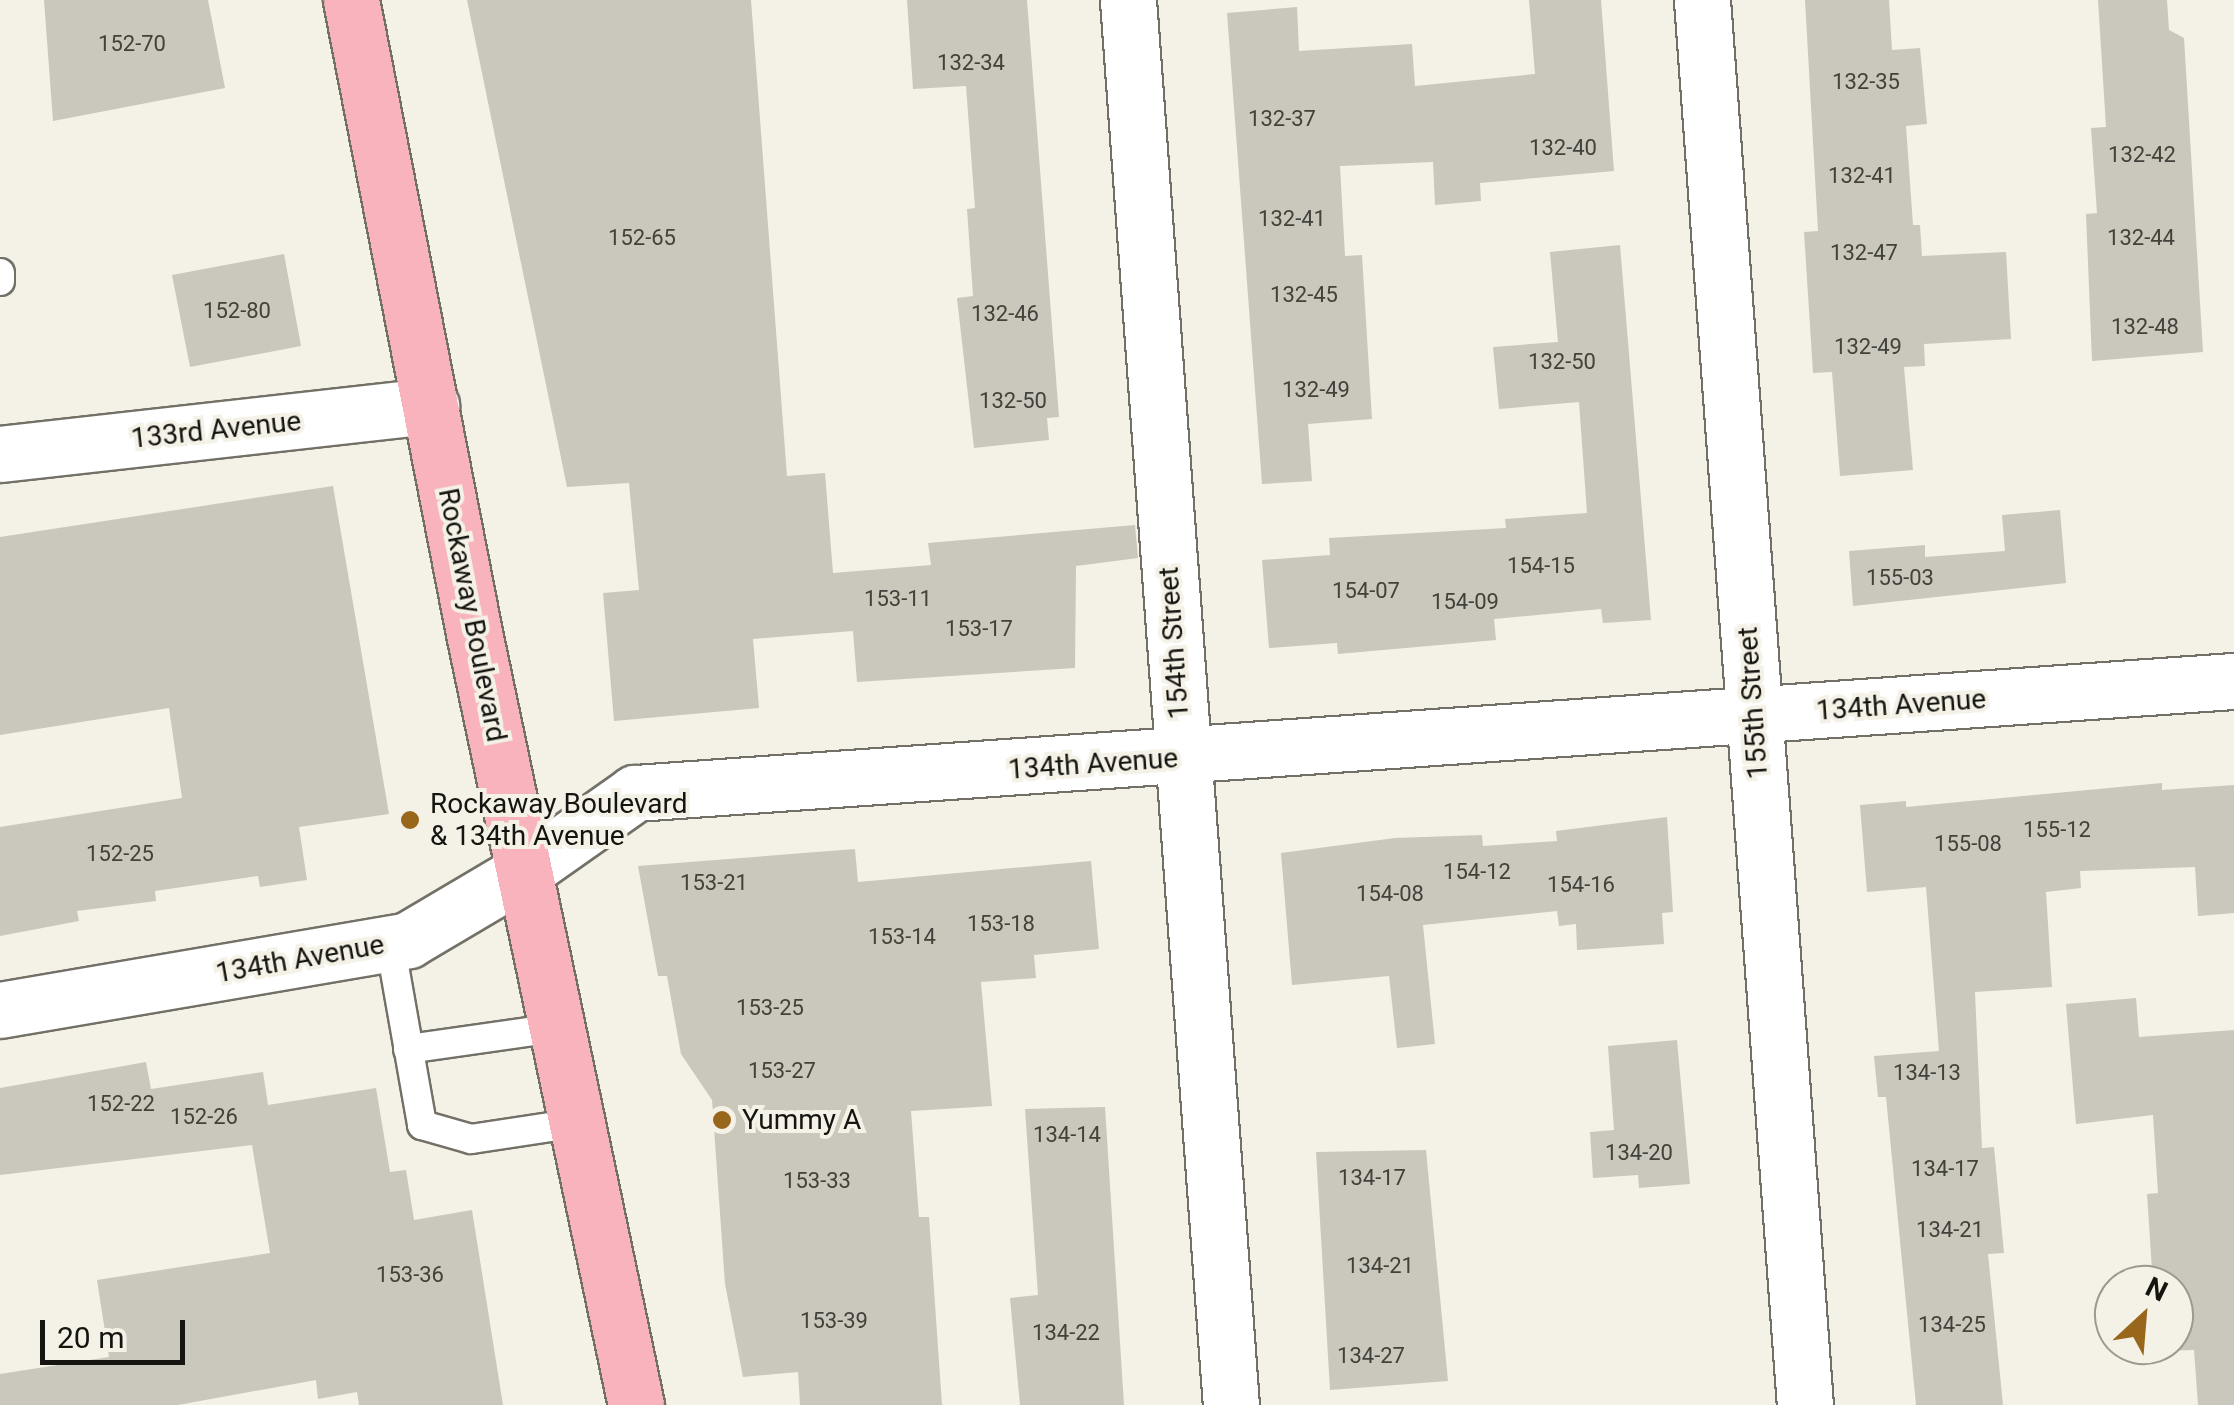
<!DOCTYPE html>
<html>
<head>
<meta charset="utf-8">
<style>
  body { margin:0 }
  #map { position:relative; width:2234px; height:1405px; overflow:hidden; background:#f4f1e6; font-family:Roboto,sans-serif }
  div>[style] { position:absolute }
  [style*='--x'] { left:calc(var(--x)*1px); top:calc(var(--y)*1px); width:calc(var(--w)*1px); rotate:calc(var(--a)*1deg) }
  .building>* { inset:0; background:#cac7bc }
  .roads { filter:drop-shadow(2px 0 #737167) drop-shadow(-2px 0 #737167) drop-shadow(0 2px #737167) drop-shadow(0 -2px #737167) }
  .service>* { height:28px; margin:-14px; padding:0 14px; transform-origin:14px; border-radius:14px; background:#fff }
  .minor>* { height:55px; margin:-27.5px; padding:0 27.5px; transform-origin:27.5px; border-radius:27.5px; background:#fff }
  .primary>* { height:55px; margin:-27.5px; padding:0 27.5px; transform-origin:27.5px; border-radius:27.5px; background:#f9b3bc }
  .dots>* { width:28px; height:28px; translate:-50% -50%; box-sizing:border-box; border:5px solid #f4f1e6; border-radius:50% }
  span { translate:-50% -50%; white-space:nowrap; text-align:center; line-height:1.15; -webkit-text-stroke:8px #f4f1e6; paint-order:stroke }
  .number-label { font-size:22px; color:#42413b }
  .number-label span { -webkit-text-stroke-width:0 }
  .street-label { font-size:28px; color:#151410 }
  .poi-label { font-size:28px; color:#151410 }
  .left { translate:0 -50%; text-align:left }
  .north { position:absolute; left:2094px; top:1265px; width:100px; height:100px; box-sizing:border-box; background:#f4f1e6; border:2px solid #9b9990; border-radius:50%; rotate:26deg; font-size:28px; font-weight:700; line-height:40px; text-align:center; color:#151410 }
  .north::after { content:''; display:block; margin:auto; width:35px; height:45px; background:#99671b; clip-path:polygon(50% 0,100% 100%,50% 72%,0 100%) }
  .scale { position:absolute; left:40px; top:1320px; width:145px; height:45px; box-sizing:border-box; border:5px solid #151410; border-top:0; padding-left:12px; font-size:30px; line-height:35px; white-space:nowrap; color:#151410; -webkit-text-stroke:8px #f4f1e6; paint-order:stroke }
</style>
</head>
<body>
<div id="map">
  <div class="building">
    <div style="clip-path:polygon(44px 0,208px 0,225px 88px,53px 121px)"></div>
    <div style="clip-path:polygon(467px 0,751px 0,787px 476px,825px 473px,833px 573px,931px 565px,928px 543px,1135px 525px,1138px 558px,1076px 566px,1075px 668px,857px 682px,853px 631px,753px 639px,759px 708px,614px 721px,603px 593px,639px 590px,629px 483px,567px 487px)"></div>
    <div style="clip-path:polygon(907px 0,1027px 0,1059px 417px,1047px 418px,1049px 440px,974px 448px,957px 298px,973px 296px,967px 209px,975px 208px,966px 86px,913px 89px)"></div>
    <div style="clip-path:polygon(1529px 0,1601px 0,1614px 171px,1480px 183px,1481px 201px,1435px 205px,1433px 162px,1340px 166px,1345px 256px,1362px 255px,1372px 419px,1308px 424px,1312px 481px,1262px 484px,1227px 13px,1297px 7px,1299px 51px,1412px 44px,1415px 86px,1535px 74px)"></div>
    <div style="clip-path:polygon(1805px 0,1889px 0,1892px 50px,1920px 48px,1927px 124px,1906px 126px,1913px 225px,1920px 225px,1922px 256px,2006px 252px,2011px 339px,1924px 344px,1925px 366px,1904px 367px,1913px 470px,1840px 476px,1832px 372px,1813px 373px,1804px 232px,1818px 231px)"></div>
    <div style="clip-path:polygon(2098px 0,2167px 0,2169px 30px,2184px 38px,2203px 352px,2092px 361px,2086px 214px,2097px 213px,2091px 128px,2106px 127px)"></div>
    <div style="clip-path:polygon(1620px 245px,1651px 620px,1603px 623px,1601px 609px,1494px 619px,1496px 640px,1338px 654px,1337px 643px,1269px 648px,1262px 560px,1330px 555px,1329px 538px,1506px 528px,1505px 519px,1587px 513px,1579px 402px,1499px 409px,1493px 347px,1558px 342px,1550px 252px)"></div>
    <div style="clip-path:polygon(284px 254px,301px 346px,190px 367px,172px 275px)"></div>
    <div style="clip-path:polygon(333px 486px,389px 814px,299px 827px,307px 880px,260px 887px,258px 876px,155px 891px,156px 901px,77px 911px,79px 921px,0 936px,0 827px,182px 798px,169px 708px,0 735px,0 537px)"></div>
    <div style="clip-path:polygon(2060px 510px,2066px 583px,1853px 606px,1849px 551px,1925px 545px,1925px 557px,2005px 551px,2002px 515px)"></div>
    <div style="clip-path:polygon(2162px 783px,2162px 790px,2234px 785px,2234px 913px,2198px 916px,2195px 867px,2080px 871px,2081px 888px,2046px 892px,2052px 987px,1975px 992px,1982px 1148px,1994px 1147px,2004px 1253px,1988px 1254px,2003px 1405px,1916px 1405px,1886px 1097px,1878px 1097px,1874px 1056px,1939px 1051px,1926px 887px,1867px 892px,1860px 805px,1906px 801px,1906px 807px)"></div>
    <div style="clip-path:polygon(1667px 817px,1673px 912px,1662px 913px,1664px 944px,1577px 950px,1576px 924px,1559px 926px,1557px 911px,1423px 925px,1435px 1044px,1397px 1048px,1389px 976px,1292px 985px,1281px 853px,1395px 838px,1482px 835px,1483px 846px,1557px 841px,1556px 831px)"></div>
    <div style="clip-path:polygon(855px 849px,858px 882px,1091px 861px,1099px 949px,1034px 955px,1036px 978px,981px 982px,992px 1106px,911px 1111px,919px 1217px,929px 1217px,942px 1405px,800px 1405px,798px 1372px,743px 1377px,725px 1284px,712px 1100px,681px 1054px,667px 976px,658px 976px,638px 866px)"></div>
    <div style="clip-path:polygon(2136px 998px,2139px 1037px,2234px 1030px,2234px 1405px,2198px 1405px,2194px 1350px,2158px 1351px,2158px 1345px,2174px 1345px,2174px 1285px,2153px 1285px,2147px 1194px,2158px 1193px,2153px 1115px,2076px 1124px,2066px 1004px)"></div>
    <div style="clip-path:polygon(1677px 1040px,1690px 1184px,1639px 1188px,1638px 1175px,1593px 1178px,1590px 1132px,1614px 1130px,1608px 1046px)"></div>
    <div style="clip-path:polygon(146px 1062px,151px 1089px,263px 1072px,268px 1105px,376px 1088px,390px 1172px,406px 1170px,414px 1220px,472px 1210px,503px 1405px,359px 1405px,357px 1392px,318px 1399px,316px 1380px,178px 1405px,0 1405px,0 1374px,109px 1357px,97px 1280px,270px 1253px,252px 1145px,0 1175px,0 1088px)"></div>
    <div style="clip-path:polygon(1105px 1107px,1124px 1405px,1020px 1405px,1010px 1298px,1038px 1295px,1025px 1109px)"></div>
    <div style="clip-path:polygon(1426px 1150px,1448px 1381px,1330px 1390px,1316px 1152px)"></div>
  </div>
  <div class="roads">
    <div class="service">
      <div style="--x:0;--y:273;--w:8;--a:90"></div>
      <div style="--x:390;--y:943;--w:185;--a:80"></div>
      <div style="--x:422;--y:1125;--w:51;--a:15.9"></div>
      <div style="--x:471;--y:1139;--w:107;--a:-8.6"></div>
      <div style="--x:408;--y:1049;--w:149;--a:-8.1"></div>
    </div>
    <div class="minor">
      <div style="--x:1128;--y:0;--w:1409;--a:85.81"></div>
      <div style="--x:1702;--y:0;--w:1409;--a:85.81"></div>
      <div style="--x:0;--y:454;--w:434;--a:-6.4"></div>
      <div style="--x:0;--y:1010;--w:414;--a:-9.7"></div>
      <div style="--x:408;--y:940;--w:134;--a:-30.6"></div>
      <div style="--x:523;--y:872;--w:137;--a:-35.2"></div>
      <div style="--x:635;--y:793;--w:1603;--a:-4.01"></div>
    </div>
    <div class="primary">
      <div style="--x:351;--y:0;--w:645;--a:79"></div>
      <div style="--x:474;--y:633;--w:789;--a:78.15"></div>
    </div>
  </div>
  <div class="dots">
    <div style="left:410px;top:820px;background:#99671b"></div>
    <div style="left:722px;top:1120px;background:#99671b"></div>
  </div>
  <div class="number-label">
    <span style="left:132px;top:44px">152-70</span>
    <span style="left:971px;top:63px">132-34</span>
    <span style="left:1866px;top:82px">132-35</span>
    <span style="left:1282px;top:119px">132-37</span>
    <span style="left:1563px;top:148px">132-40</span>
    <span style="left:2142px;top:155px">132-42</span>
    <span style="left:1862px;top:176px">132-41</span>
    <span style="left:1292px;top:219px">132-41</span>
    <span style="left:642px;top:238px">152-65</span>
    <span style="left:2141px;top:238px">132-44</span>
    <span style="left:1864px;top:253px">132-47</span>
    <span style="left:1304px;top:295px">132-45</span>
    <span style="left:237px;top:311px">152-80</span>
    <span style="left:1005px;top:314px">132-46</span>
    <span style="left:2145px;top:327px">132-48</span>
    <span style="left:1868px;top:347px">132-49</span>
    <span style="left:1562px;top:362px">132-50</span>
    <span style="left:1316px;top:390px">132-49</span>
    <span style="left:1013px;top:401px">132-50</span>
    <span style="left:1541px;top:566px">154-15</span>
    <span style="left:1900px;top:578px">155-03</span>
    <span style="left:1366px;top:591px">154-07</span>
    <span style="left:898px;top:599px">153-11</span>
    <span style="left:1465px;top:602px">154-09</span>
    <span style="left:979px;top:629px">153-17</span>
    <span style="left:2057px;top:830px">155-12</span>
    <span style="left:1968px;top:844px">155-08</span>
    <span style="left:120px;top:854px">152-25</span>
    <span style="left:1477px;top:872px">154-12</span>
    <span style="left:714px;top:883px">153-21</span>
    <span style="left:1581px;top:885px">154-16</span>
    <span style="left:1390px;top:894px">154-08</span>
    <span style="left:1001px;top:924px">153-18</span>
    <span style="left:902px;top:937px">153-14</span>
    <span style="left:770px;top:1008px">153-25</span>
    <span style="left:782px;top:1071px">153-27</span>
    <span style="left:1927px;top:1073px">134-13</span>
    <span style="left:121px;top:1104px">152-22</span>
    <span style="left:204px;top:1117px">152-26</span>
    <span style="left:1067px;top:1135px">134-14</span>
    <span style="left:1639px;top:1153px">134-20</span>
    <span style="left:1945px;top:1169px">134-17</span>
    <span style="left:1372px;top:1178px">134-17</span>
    <span style="left:817px;top:1181px">153-33</span>
    <span style="left:1950px;top:1230px">134-21</span>
    <span style="left:1380px;top:1266px">134-21</span>
    <span style="left:410px;top:1275px">153-36</span>
    <span style="left:834px;top:1321px">153-39</span>
    <span style="left:1952px;top:1325px">134-25</span>
    <span style="left:1066px;top:1333px">134-22</span>
    <span style="left:1371px;top:1356px">134-27</span>
  </div>
  <div class="street-label">
    <span style="left:216px;top:430px;rotate:-6deg">133rd Avenue</span>
    <span style="left:472px;top:615px;rotate:79deg">Rockaway Boulevard</span>
    <span style="left:1174px;top:643px;rotate:-94deg">154th Street</span>
    <span style="left:1753px;top:703px;rotate:-94deg">155th Street</span>
    <span style="left:1901px;top:705px;rotate:-4deg">134th Avenue</span>
    <span style="left:1093px;top:764px;rotate:-4deg">134th Avenue</span>
    <span style="left:300px;top:959px;rotate:-10deg">134th Avenue</span>
  </div>
  <div class="poi-label">
    <span class="left" style="left:430px;top:820px">Rockaway Boulevard<br>&amp; 134th Avenue</span>
    <span class="left" style="left:742px;top:1120px">Yummy A</span>
  </div>
  <div class="north">N</div>
  <div class="scale">20 m</div>
</div>
</body>
</html>
